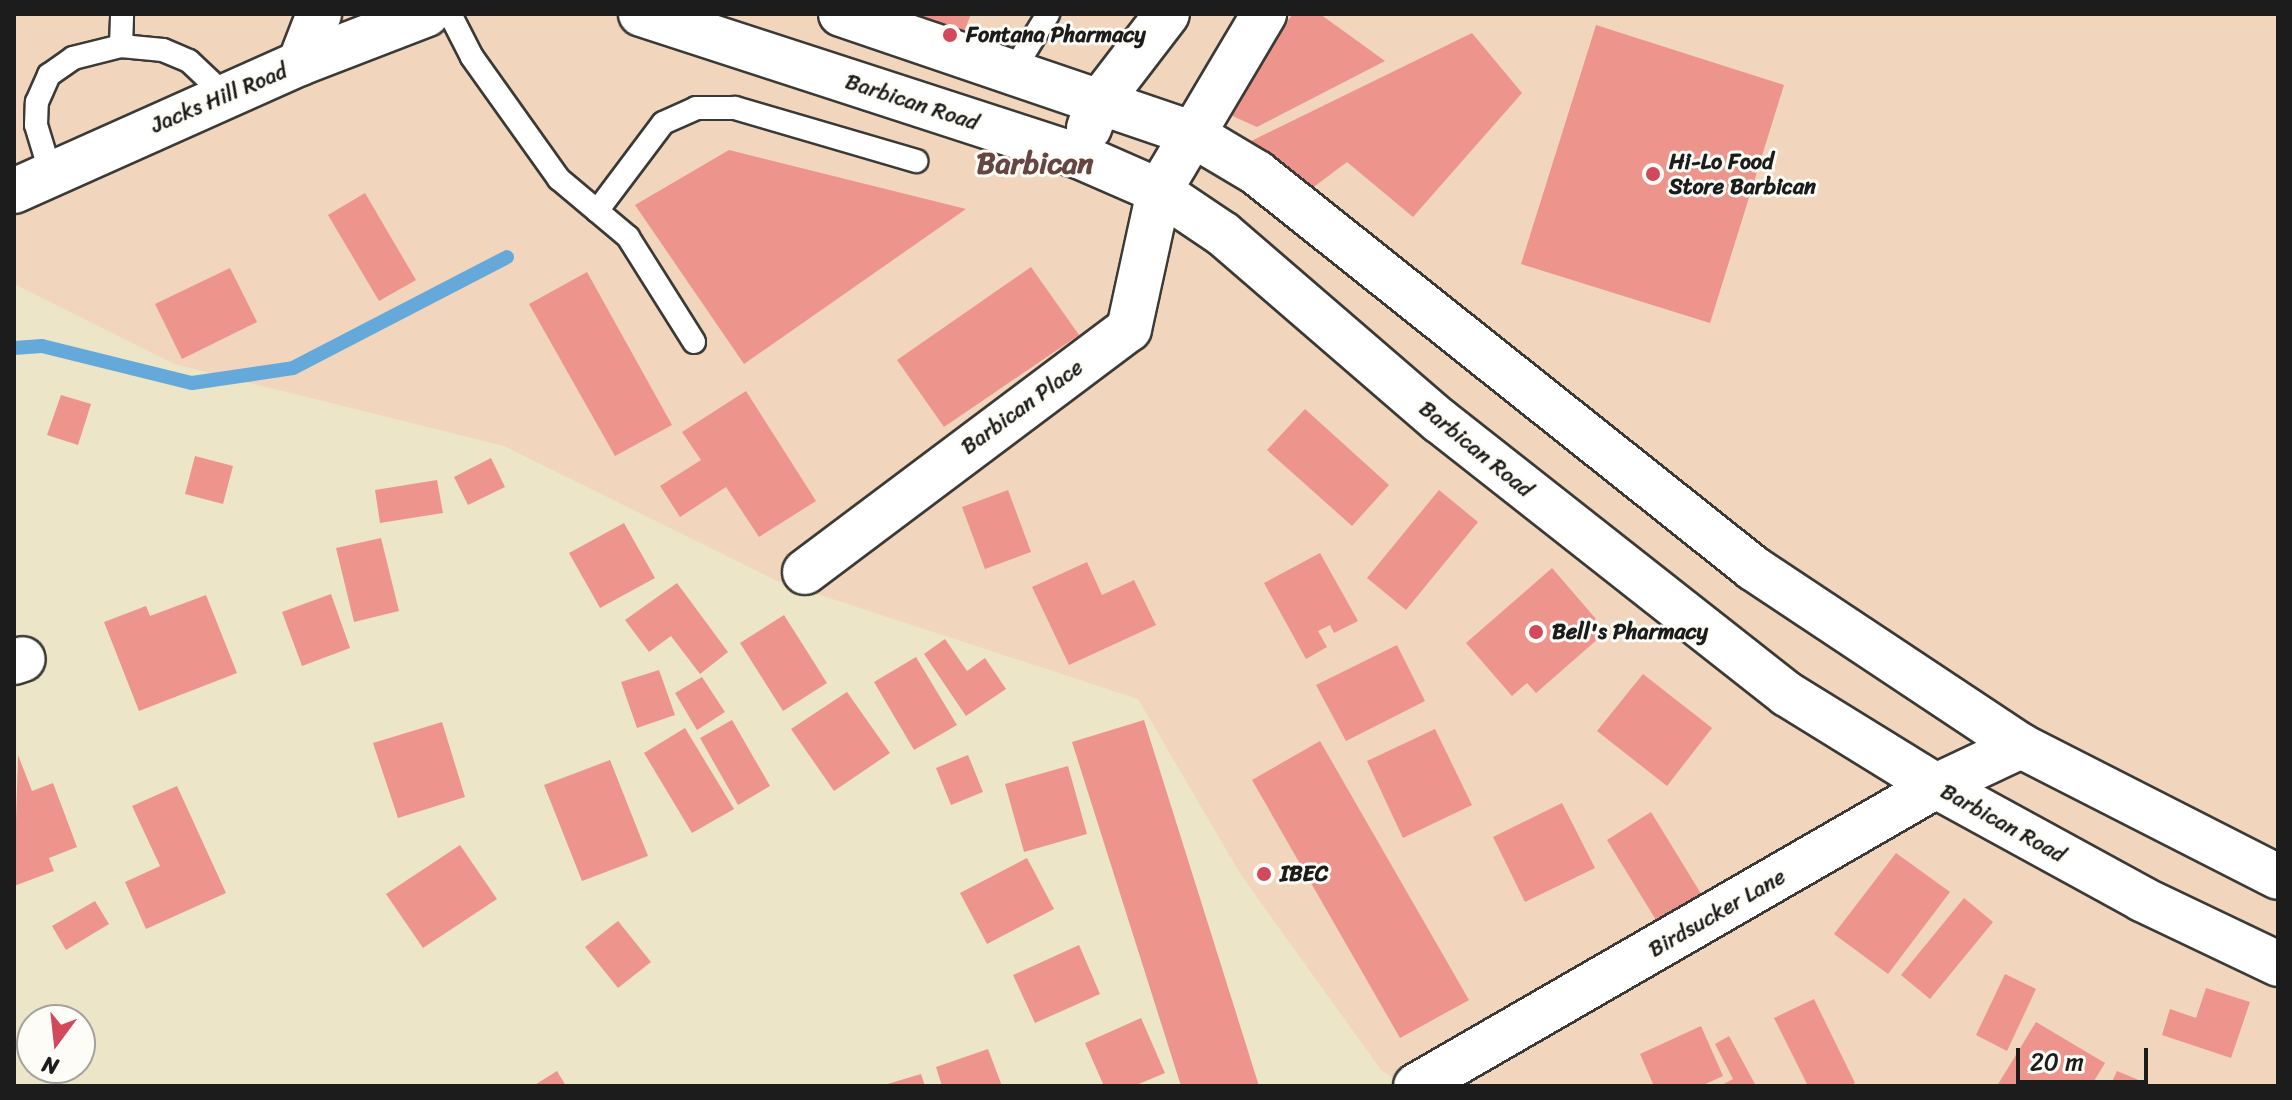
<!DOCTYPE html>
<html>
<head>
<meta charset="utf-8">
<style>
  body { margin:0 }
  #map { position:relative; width:2292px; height:1100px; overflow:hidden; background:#ede5c7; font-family:Sriracha,sans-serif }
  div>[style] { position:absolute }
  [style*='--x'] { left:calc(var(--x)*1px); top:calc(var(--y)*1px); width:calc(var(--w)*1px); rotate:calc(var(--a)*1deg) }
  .built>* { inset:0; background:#f2d5bd }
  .stream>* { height:14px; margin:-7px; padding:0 7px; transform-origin:7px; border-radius:7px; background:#65a9da }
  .building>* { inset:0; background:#ed958c }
  .roads { filter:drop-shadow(2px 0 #3b3a36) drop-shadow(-2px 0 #3b3a36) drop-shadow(0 2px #3b3a36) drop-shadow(0 -2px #3b3a36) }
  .lane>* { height:22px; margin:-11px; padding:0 11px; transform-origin:11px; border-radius:11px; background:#fff }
  .street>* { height:44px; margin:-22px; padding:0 22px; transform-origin:22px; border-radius:22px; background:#fff }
  .secondary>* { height:44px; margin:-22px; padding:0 22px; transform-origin:22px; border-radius:22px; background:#fff }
  .dots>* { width:22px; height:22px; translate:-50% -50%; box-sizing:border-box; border:4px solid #fdfcf7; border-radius:50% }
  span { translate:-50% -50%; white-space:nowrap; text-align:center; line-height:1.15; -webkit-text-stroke:6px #fdfcf7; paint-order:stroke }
  .poi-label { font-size:22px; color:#1c1c1c; font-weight:700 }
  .left { translate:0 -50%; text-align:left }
  .street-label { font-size:22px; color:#1c1c1c }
  .district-label { font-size:30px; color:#654643; font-weight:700 }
  .frame { position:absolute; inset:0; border:16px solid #1c1c1c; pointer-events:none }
  .north { position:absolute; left:16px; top:1004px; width:80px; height:80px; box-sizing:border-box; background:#fdfcf7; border:2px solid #a3a29f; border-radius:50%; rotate:195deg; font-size:22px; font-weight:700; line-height:32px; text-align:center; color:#1c1c1c }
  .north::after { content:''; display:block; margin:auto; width:28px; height:36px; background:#d1495b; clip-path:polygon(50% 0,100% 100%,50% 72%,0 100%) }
  .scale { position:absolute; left:2016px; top:1048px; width:132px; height:36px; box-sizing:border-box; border:4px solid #1c1c1c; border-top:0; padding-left:10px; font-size:24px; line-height:28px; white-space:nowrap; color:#1c1c1c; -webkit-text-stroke:6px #fdfcf7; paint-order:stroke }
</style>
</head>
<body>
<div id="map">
  <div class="built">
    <div style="clip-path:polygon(14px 14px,2278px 14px,2278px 1086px,1405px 1086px,1381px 1070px,1241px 875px,1138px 699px,777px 581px,504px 446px,174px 364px,14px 284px)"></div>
  </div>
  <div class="stream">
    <div style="--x:14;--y:348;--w:28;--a:-4"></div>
    <div style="--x:42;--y:346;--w:154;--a:13.9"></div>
    <div style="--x:192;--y:383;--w:102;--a:-8.4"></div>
    <div style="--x:293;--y:368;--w:241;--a:-27.4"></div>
  </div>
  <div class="building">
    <div style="clip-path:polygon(874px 14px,971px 14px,960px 42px)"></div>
    <div style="clip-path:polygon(1293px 14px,1320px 14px,1385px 61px,1257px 127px,1217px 109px)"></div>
    <div style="clip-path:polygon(1596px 25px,1784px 85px,1710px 323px,1521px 264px)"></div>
    <div style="clip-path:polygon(1472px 33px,1522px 93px,1413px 217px,1347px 162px,1303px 195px,1245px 144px)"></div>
    <div style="clip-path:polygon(729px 150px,966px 209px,744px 364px,635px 205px)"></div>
    <div style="clip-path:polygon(365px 193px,416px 280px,379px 301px,328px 215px)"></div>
    <div style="clip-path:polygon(1031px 267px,1079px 335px,944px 427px,897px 360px)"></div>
    <div style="clip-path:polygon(230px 268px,257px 322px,182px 359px,155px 304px)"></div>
    <div style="clip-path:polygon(587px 272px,672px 425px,615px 456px,529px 304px)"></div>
    <div style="clip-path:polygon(746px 391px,816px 501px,759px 537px,726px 487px,680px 517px,660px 486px,701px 460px,682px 432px)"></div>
    <div style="clip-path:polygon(61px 395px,91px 404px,78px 445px,47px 435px)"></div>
    <div style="clip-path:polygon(1305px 409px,1389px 485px,1352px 526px,1267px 450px)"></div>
    <div style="clip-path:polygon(195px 456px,233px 466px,223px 504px,185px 494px)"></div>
    <div style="clip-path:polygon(491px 458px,505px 487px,468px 505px,454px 477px)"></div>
    <div style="clip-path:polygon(437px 480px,443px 513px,380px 523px,375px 490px)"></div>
    <div style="clip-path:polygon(1008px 490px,1031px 552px,985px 569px,962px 507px)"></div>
    <div style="clip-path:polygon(1439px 490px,1478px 522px,1406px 610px,1367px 578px)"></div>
    <div style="clip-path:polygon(624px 523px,655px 578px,600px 608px,569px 553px)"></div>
    <div style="clip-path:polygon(381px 538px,399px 611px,354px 622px,336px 548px)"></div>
    <div style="clip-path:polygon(1320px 553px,1358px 621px,1334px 633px,1330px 625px,1318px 631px,1327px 647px,1306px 659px,1264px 583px)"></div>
    <div style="clip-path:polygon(1087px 562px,1102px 595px,1134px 580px,1156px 625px,1069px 665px,1032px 587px)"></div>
    <div style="clip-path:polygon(1552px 568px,1596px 619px,1588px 625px,1599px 638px,1536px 693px,1527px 683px,1512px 696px,1466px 643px)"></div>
    <div style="clip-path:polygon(677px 583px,728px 652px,700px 674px,671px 636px,649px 652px,625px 620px)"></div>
    <div style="clip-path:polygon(331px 594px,350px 648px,302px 666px,282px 612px)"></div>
    <div style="clip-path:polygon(206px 595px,237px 673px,139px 711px,104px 622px,146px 606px,150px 616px)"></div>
    <div style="clip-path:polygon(784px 615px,827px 683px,783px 711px,740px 643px)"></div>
    <div style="clip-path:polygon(945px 639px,967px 671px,985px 658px,1006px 689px,966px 716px,924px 654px)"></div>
    <div style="clip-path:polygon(1397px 645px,1425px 701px,1346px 741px,1316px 685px)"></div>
    <div style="clip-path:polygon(916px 657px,957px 725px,914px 750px,874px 682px)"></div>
    <div style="clip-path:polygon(659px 670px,675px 715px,637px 728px,621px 682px)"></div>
    <div style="clip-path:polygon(1643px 674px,1712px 728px,1667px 786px,1597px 731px)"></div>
    <div style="clip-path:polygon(702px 677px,725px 712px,697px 730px,675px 693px)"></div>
    <div style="clip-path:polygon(847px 692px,890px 753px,834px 791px,791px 729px)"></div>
    <div style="clip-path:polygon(732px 720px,770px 786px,738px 805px,700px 738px)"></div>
    <div style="clip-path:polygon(1144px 720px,1259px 1086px,1181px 1086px,1072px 742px)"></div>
    <div style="clip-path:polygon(442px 722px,465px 797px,398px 818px,373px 743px)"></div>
    <div style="clip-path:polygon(685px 728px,734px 809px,692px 833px,644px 753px)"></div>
    <div style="clip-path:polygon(1435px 729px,1472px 805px,1403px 838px,1367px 761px)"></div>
    <div style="clip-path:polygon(1320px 741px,1469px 1000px,1400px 1038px,1252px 780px)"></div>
    <div style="clip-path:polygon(18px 755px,32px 791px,53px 783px,77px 847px,49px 858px,54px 871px,14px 886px)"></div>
    <div style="clip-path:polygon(968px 755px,983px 792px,951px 805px,936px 768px)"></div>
    <div style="clip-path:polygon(610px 760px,648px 856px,582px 881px,544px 785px)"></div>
    <div style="clip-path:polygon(1068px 766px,1087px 834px,1024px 852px,1005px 784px)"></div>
    <div style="clip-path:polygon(177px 786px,226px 893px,146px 929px,125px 882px,160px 866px,132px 806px)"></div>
    <div style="clip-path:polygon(1562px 803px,1595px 868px,1525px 902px,1493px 837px)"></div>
    <div style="clip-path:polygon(1651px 812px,1703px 897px,1659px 925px,1607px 840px)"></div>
    <div style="clip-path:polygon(460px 845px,497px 899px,423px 948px,386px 894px)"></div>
    <div style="clip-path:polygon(1896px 853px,1950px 892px,1888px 974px,1834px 934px)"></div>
    <div style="clip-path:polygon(1027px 858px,1054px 909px,987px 944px,960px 893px)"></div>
    <div style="clip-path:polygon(1964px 898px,1993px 922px,1930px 999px,1901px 975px)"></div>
    <div style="clip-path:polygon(95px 901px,109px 924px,66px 950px,52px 926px)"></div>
    <div style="clip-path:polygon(618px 921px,651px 962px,618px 988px,585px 947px)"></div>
    <div style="clip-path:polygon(1079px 945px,1100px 994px,1035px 1023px,1013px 975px)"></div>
    <div style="clip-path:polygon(2005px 974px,2036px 989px,2007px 1051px,1976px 1035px)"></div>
    <div style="clip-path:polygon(2206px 988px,2250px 1002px,2231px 1058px,2162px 1035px,2170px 1009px,2196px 1018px)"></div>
    <div style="clip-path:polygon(1814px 999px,1855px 1083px,1848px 1086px,1808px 1086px,1774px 1018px)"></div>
    <div style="clip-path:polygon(1141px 1018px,1165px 1073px,1134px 1086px,1104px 1086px,1085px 1043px)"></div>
    <div style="clip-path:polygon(2036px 1022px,2105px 1063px,2091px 1086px,1997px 1086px)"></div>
    <div style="clip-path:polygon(1701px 1026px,1723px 1076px,1701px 1086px,1654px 1086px,1640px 1054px)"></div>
    <div style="clip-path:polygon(1729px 1036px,1756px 1086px,1720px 1086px,1733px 1079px,1715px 1044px)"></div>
    <div style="clip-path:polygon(988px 1049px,1002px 1086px,942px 1086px,936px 1067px)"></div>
    <div style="clip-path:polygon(557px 1071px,566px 1086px,533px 1086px)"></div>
    <div style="clip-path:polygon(2117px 1071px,2153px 1086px,2110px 1086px)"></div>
    <div style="clip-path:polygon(921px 1074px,925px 1086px,884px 1086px,884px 1085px)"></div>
  </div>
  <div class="roads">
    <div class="lane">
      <div style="--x:450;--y:14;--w:48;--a:62.9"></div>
      <div style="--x:472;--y:57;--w:150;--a:54.5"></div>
      <div style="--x:559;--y:179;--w:90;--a:40"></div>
      <div style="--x:628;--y:237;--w:124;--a:57.8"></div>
      <div style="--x:121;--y:46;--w:32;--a:-88"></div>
      <div style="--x:1010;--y:76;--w:73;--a:-58.5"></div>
      <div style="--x:50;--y:171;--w:48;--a:-106.9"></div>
      <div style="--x:36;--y:125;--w:23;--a:-88"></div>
      <div style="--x:37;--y:102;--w:30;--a:-66"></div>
      <div style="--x:49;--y:75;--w:29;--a:-35"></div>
      <div style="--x:73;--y:58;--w:49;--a:-14"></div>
      <div style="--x:121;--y:46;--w:42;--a:5.4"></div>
      <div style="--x:163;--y:50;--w:28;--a:23"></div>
      <div style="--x:189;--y:61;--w:51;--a:43.4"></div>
      <div style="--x:597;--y:211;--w:110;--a:-53.1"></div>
      <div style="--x:663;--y:123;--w:36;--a:-24"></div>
      <div style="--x:696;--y:108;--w:39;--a:0"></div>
      <div style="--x:735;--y:108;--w:189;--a:16.3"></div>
    </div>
    <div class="street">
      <div style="--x:805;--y:572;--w:405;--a:-36.9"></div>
      <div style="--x:1129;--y:329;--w:141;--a:-77.7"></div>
      <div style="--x:14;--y:662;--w:9;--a:-18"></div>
      <div style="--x:1416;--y:1086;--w:600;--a:-29.98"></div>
      <div style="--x:1936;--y:786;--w:94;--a:-25.2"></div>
    </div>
    <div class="secondary">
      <div style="--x:641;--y:14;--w:460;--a:18"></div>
      <div style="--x:1079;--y:156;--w:87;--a:23.6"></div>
      <div style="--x:1159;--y:191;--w:77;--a:33.9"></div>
      <div style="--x:1223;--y:234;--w:286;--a:40.8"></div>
      <div style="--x:1440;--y:421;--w:442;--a:38.2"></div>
      <div style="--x:1787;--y:694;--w:175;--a:31.7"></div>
      <div style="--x:1936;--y:786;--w:235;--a:28.7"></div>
      <div style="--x:2142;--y:899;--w:151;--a:25.5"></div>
      <div style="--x:841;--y:14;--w:369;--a:18.8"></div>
      <div style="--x:1190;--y:133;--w:78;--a:30.8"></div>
      <div style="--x:1257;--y:173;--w:634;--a:38.53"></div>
      <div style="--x:1753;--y:568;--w:322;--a:33.6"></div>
      <div style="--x:2021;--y:746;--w:288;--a:27"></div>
      <div style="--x:300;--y:63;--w:53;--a:-68.8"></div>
      <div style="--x:1089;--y:128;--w:26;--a:-69"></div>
      <div style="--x:1098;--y:104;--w:113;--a:-52.5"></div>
      <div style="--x:14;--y:191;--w:313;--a:-24.1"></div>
      <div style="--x:300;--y:63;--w:136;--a:-21.1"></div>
      <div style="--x:1159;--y:191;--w:206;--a:-59.3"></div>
    </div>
  </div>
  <div class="dots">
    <div style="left:950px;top:35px;background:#d1495b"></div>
    <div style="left:1653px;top:174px;background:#d1495b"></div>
    <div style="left:1536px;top:632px;background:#d1495b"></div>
    <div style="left:1264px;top:874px;background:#d1495b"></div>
  </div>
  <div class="poi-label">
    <span class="left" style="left:966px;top:35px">Fontana Pharmacy</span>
    <span class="left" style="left:1669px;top:174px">Hi-Lo Food<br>Store Barbican</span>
    <span class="left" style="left:1552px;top:632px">Bell's Pharmacy</span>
    <span class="left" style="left:1280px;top:874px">IBEC</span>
  </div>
  <div class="street-label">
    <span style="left:219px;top:98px;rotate:-23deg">Jacks Hill Road</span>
    <span style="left:912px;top:102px;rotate:18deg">Barbican Road</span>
    <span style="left:1022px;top:407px;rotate:-36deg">Barbican Place</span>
    <span style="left:1476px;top:449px;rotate:39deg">Barbican Road</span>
    <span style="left:2003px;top:823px;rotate:29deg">Barbican Road</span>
    <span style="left:1717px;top:913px;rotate:-30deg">Birdsucker Lane</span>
  </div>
  <div class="district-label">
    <span style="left:1035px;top:163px">Barbican</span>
  </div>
  <div class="frame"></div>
  <div class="north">N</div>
  <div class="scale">20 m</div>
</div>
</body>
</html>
